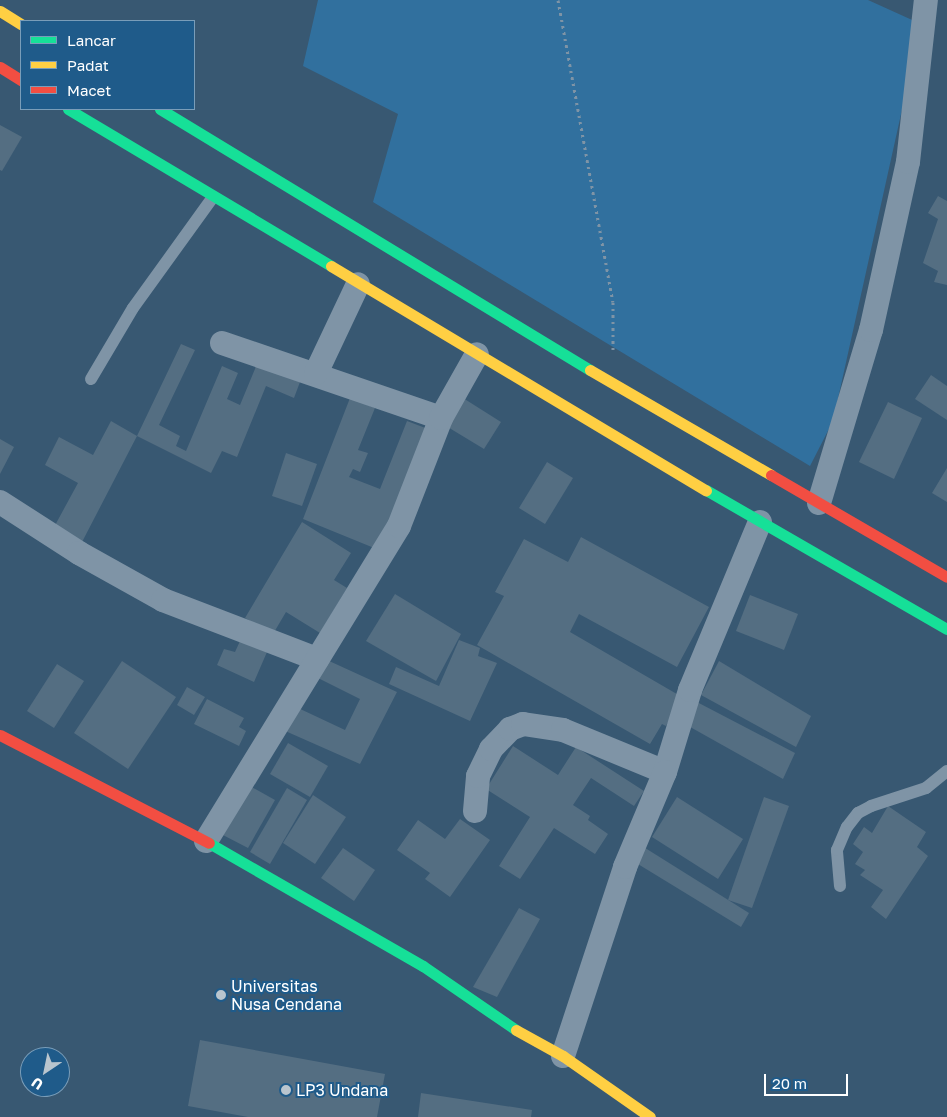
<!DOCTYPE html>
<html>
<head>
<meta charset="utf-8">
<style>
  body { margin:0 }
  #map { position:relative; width:947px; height:1117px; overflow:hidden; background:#385872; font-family:"Golos Text",sans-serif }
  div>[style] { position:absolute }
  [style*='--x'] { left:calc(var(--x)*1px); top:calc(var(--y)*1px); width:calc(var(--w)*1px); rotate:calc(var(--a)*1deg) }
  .green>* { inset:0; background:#31709e }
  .building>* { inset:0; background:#546e82 }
  .path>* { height:3px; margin-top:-1.5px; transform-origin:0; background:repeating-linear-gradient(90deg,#7f94a6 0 2.5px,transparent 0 6.5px) }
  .lane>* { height:12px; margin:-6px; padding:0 6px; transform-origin:6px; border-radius:6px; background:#7f94a6 }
  .street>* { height:24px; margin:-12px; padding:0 12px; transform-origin:12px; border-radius:12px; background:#7f94a6 }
  .fast>* { height:11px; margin:-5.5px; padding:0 5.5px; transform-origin:5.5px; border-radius:5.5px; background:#16e098 }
  .slow>* { height:11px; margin:-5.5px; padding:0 5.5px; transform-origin:5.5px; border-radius:5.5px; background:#ffcf43 }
  .jam>* { height:11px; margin:-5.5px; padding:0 5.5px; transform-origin:5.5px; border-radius:5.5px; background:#f24e42 }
  .dots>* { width:14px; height:14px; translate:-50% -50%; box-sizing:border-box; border:2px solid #1f5b8a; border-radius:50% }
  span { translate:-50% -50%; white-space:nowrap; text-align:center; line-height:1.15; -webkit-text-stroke:4px #1f5b8a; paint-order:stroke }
  .poi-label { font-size:16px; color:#fff }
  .left { translate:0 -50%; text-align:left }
  .legend { position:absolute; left:20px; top:20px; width:175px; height:90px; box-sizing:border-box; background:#1f5b8a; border:1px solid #799db9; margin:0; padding:6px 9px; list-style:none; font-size:15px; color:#fff }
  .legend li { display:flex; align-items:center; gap:10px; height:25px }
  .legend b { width:25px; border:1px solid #799db9 }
  .north { position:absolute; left:20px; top:1047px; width:50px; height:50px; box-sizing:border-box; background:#1f5b8a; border:1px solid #799db9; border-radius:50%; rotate:214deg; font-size:14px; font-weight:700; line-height:20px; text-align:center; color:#fff }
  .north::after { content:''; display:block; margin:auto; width:18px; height:22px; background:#b9c5ce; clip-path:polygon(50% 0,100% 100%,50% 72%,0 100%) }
  .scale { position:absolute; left:764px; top:1074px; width:84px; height:22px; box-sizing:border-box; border:2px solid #fff; border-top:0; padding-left:6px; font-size:15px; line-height:18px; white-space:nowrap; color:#fff; -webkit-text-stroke:4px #1f5b8a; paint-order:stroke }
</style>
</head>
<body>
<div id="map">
  <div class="green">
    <div style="clip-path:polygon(318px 0,868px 0,921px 24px,833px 421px,810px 466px,373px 202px,398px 114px,303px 66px)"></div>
  </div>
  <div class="building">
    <div style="clip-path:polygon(0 125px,22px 137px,2px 171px,0 170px)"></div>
    <div style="clip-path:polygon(938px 196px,947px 201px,947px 285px,934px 282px,938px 271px,923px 263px,938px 219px,928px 213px)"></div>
    <div style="clip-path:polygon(181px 344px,195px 350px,159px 425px,180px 436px,176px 446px,186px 451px,222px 366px,238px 373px,227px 399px,240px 405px,257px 364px,300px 382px,294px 398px,266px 386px,237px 457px,222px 451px,211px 473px,137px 436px)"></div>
    <div style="clip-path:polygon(931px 375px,947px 386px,947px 420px,915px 399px)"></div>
    <div style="clip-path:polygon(350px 398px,375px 408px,358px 450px,368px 453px,360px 472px,353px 469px,349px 477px,380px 489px,407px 421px,428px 429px,379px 550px,303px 519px)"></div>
    <div style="clip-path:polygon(463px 398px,501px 422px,484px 449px,446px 426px)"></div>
    <div style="clip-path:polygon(888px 402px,922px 418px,894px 479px,859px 462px)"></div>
    <div style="clip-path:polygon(111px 421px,137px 436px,81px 544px,53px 529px,78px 483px,45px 465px,59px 437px,93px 455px)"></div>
    <div style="clip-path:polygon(0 439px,14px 447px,0 474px)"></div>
    <div style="clip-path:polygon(286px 453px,317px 464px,302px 506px,272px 496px)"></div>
    <div style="clip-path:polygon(547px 462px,573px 478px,545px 524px,519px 508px)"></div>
    <div style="clip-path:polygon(947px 468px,947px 502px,932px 493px)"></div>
    <div style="clip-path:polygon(302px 522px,351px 553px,334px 580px,347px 588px,320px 633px,286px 612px,273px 634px,245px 618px)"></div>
    <div style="clip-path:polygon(581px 537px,709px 607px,677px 667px,579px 614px,570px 632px,682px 697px,666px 726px,662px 724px,650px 744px,477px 645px,504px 596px,495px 592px,524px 539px,568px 562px)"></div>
    <div style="clip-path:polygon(395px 594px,461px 634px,436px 681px,366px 641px)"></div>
    <div style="clip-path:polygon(750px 595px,798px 614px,784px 650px,736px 631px)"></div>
    <div style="clip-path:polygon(459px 640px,480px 648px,478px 656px,497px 663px,470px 721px,389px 684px,396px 667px,439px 686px)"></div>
    <div style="clip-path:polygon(240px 641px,267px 652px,254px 682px,217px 665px,224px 649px,235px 652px)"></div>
    <div style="clip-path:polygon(327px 660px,397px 692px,360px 764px,283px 730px,296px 707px,345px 730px,360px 699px,318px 678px)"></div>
    <div style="clip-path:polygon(122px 661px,176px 697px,128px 769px,74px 733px)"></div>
    <div style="clip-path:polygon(719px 661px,811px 716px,796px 747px,701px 695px)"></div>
    <div style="clip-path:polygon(57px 664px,84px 681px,54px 728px,27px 711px)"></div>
    <div style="clip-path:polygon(187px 687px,205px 697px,194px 715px,177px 705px)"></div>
    <div style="clip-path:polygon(207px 699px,244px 718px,239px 727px,246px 731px,239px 746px,194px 724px)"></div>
    <div style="clip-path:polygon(695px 701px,795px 753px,783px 779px,683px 723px)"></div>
    <div style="clip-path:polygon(288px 743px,328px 766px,310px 797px,270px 774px)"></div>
    <div style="clip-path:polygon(513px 746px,558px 775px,576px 747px,644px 791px,634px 806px,591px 778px,573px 805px,590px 816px,588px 820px,608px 834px,595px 854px,554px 828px,520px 879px,499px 866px,530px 817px,486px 789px)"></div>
    <div style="clip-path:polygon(248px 785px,275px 800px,248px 848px,221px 834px)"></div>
    <div style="clip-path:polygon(287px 788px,307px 800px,270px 864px,250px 852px)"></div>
    <div style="clip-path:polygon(313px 795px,346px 817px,315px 864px,283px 843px)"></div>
    <div style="clip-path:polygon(677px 797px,743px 839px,718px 879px,652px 837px)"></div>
    <div style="clip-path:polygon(764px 797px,789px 806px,752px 908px,728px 900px)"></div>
    <div style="clip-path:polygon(888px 806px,926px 832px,917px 847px,928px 856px,886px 919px,871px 907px,883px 890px,860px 875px,865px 870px,855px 864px,863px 852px,853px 844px,864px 827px,872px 833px)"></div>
    <div style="clip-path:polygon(460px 819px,490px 840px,450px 897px,425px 879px,430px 873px,397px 850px,418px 820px,445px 839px)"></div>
    <div style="clip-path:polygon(642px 846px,749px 913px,741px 927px,633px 861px)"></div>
    <div style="clip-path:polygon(343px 848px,375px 870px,354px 901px,321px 878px)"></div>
    <div style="clip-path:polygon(519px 908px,540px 919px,497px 997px,473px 987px)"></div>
    <div style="clip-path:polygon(200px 1040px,385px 1074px,377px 1117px,248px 1117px,188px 1106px)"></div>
    <div style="clip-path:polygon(421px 1093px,532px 1110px,531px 1117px,418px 1117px)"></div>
  </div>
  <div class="path">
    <div style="--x:558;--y:0;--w:307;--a:79.7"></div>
    <div style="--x:613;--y:302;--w:49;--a:90"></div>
  </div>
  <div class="lane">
    <div style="--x:91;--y:379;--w:82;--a:-59.4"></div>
    <div style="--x:133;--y:308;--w:137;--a:-54.2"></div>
    <div style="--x:840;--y:886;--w:36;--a:-95"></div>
    <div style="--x:837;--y:850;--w:25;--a:-67"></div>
    <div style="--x:847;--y:827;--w:18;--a:-52"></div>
    <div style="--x:858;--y:813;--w:15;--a:-28"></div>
    <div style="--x:871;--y:806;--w:58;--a:-18.1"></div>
    <div style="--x:926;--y:788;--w:27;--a:-39"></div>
  </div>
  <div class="street">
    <div style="--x:222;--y:343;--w:231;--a:18.9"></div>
    <div style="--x:316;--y:373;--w:98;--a:-64.7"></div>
    <div style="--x:0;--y:502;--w:94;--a:32.8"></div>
    <div style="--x:79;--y:553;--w:96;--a:29.2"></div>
    <div style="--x:163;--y:600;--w:165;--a:21"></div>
    <div style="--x:819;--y:503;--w:181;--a:-73.3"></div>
    <div style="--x:871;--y:330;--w:172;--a:-77.6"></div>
    <div style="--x:908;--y:162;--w:163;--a:-83.7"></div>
    <div style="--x:475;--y:811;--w:35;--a:-85"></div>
    <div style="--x:478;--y:776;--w:30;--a:-64"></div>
    <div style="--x:491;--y:749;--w:28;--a:-46"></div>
    <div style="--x:510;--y:729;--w:14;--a:-21"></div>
    <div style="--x:523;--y:724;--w:40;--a:8.5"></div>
    <div style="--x:563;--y:730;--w:110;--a:22.4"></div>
    <div style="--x:665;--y:772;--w:86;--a:-73"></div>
    <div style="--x:690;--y:690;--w:182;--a:-67.4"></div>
    <div style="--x:206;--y:841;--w:369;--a:-58.5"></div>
    <div style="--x:399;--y:526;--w:116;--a:-68.7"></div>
    <div style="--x:441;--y:418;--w:73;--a:-60.6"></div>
    <div style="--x:563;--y:1056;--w:199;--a:-71.8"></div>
    <div style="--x:625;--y:867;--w:103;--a:-67.2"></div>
  </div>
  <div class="fast">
    <div style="--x:68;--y:109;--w:306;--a:30.8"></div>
    <div style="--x:160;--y:109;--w:503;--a:31.26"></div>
    <div style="--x:706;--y:490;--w:278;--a:30"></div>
    <div style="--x:209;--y:843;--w:247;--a:29.9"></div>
    <div style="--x:423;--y:966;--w:113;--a:34.5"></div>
  </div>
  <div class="slow">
    <div style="--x:0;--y:11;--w:25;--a:32"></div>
    <div style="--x:331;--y:266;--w:437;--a:30.9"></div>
    <div style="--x:590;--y:370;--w:209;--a:30.1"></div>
    <div style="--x:516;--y:1030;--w:54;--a:29"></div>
    <div style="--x:563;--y:1056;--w:106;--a:35"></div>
  </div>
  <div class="jam">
    <div style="--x:0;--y:67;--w:25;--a:32"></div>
    <div style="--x:771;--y:475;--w:203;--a:30.1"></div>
    <div style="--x:0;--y:735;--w:235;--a:27.3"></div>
  </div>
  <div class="dots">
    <div style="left:221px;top:995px;background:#b9c5ce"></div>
    <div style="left:286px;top:1090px;background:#b9c5ce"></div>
  </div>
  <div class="poi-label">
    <span class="left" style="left:231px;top:995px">Universitas<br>Nusa Cendana</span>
    <span class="left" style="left:296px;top:1090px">LP3 Undana</span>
  </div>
  <ul class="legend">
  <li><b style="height:6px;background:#16e098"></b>Lancar</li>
  <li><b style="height:6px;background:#ffcf43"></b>Padat</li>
  <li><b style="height:6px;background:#f24e42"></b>Macet</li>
  </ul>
  <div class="north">U</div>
  <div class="scale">20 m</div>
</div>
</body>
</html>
